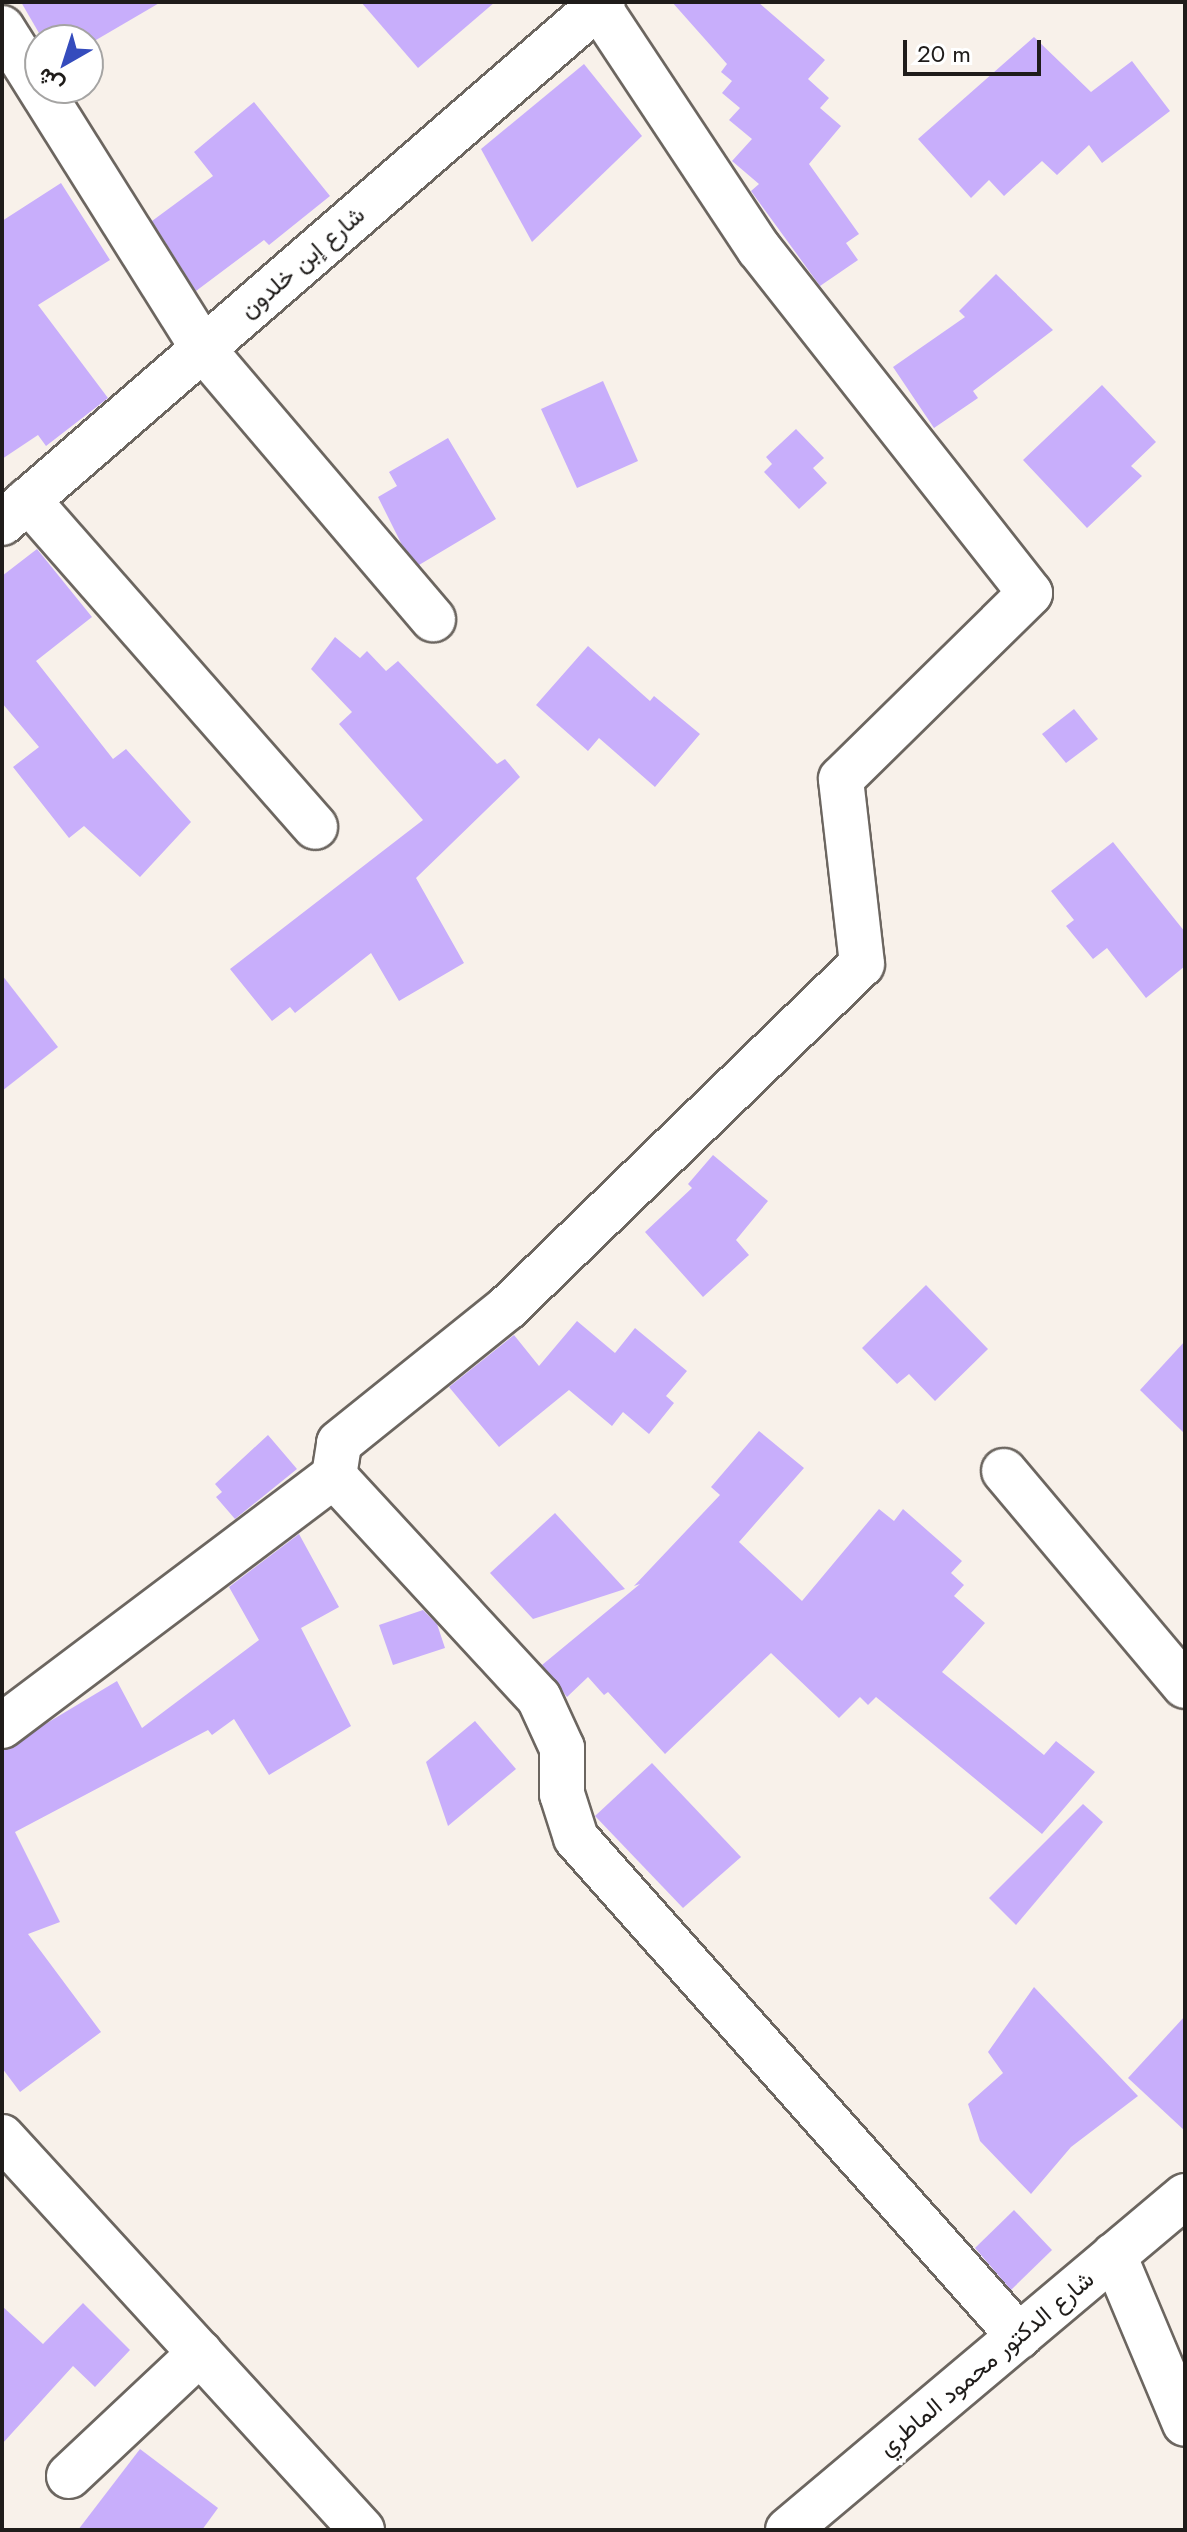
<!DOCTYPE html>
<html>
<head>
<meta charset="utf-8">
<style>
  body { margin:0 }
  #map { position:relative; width:1187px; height:2532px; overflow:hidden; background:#f8f1ea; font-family:Jost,Vazirmatn,sans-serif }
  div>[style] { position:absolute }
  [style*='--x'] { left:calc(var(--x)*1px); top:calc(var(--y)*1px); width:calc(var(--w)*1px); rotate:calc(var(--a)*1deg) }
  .building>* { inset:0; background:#c8aefb }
  .roads { filter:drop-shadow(2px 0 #6c6660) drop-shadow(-2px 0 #6c6660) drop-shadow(0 2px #6c6660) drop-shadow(0 -2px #6c6660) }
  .street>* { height:44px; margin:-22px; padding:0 22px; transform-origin:22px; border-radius:22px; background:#fff }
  span { translate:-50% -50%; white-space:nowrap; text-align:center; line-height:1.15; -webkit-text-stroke:8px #fff; paint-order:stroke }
  .street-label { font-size:24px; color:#1f1c1a }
  .frame { position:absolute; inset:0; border:4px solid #1f1c1a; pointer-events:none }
  .north { position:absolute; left:24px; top:24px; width:80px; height:80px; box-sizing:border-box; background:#fff; border:2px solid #a5a4a3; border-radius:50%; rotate:219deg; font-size:22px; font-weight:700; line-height:32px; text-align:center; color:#1f1c1a }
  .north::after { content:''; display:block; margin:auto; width:28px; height:36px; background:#354cbd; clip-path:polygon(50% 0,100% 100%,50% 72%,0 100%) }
  .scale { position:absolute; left:903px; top:40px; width:138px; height:36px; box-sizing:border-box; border:4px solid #1f1c1a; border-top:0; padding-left:10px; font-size:24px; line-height:28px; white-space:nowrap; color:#1f1c1a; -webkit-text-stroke:6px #fff; paint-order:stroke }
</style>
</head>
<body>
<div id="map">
  <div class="building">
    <div style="clip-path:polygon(21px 2px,161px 2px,96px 40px,43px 40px)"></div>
    <div style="clip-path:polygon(361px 2px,495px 2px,418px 68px)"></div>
    <div style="clip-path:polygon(672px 2px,758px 2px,825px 60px,808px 79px,829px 98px,820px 108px,841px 126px,809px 164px,859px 234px,846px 243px,858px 260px,820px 286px,751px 191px,759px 184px,732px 161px,752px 139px,729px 120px,740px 108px,722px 93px,732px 81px,721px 72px,727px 64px)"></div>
    <div style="clip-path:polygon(1034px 37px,1091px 92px,1132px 61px,1170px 111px,1102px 163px,1089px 145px,1057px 175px,1042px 161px,1004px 196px,989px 180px,971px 198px,918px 139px)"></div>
    <div style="clip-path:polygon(584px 64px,642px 136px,532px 242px,481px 149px)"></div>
    <div style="clip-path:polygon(254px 102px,330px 196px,269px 245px,264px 240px,196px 291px,152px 221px,213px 176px,194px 152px)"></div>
    <div style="clip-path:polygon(61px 183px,110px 260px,38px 305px,108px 398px,46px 446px,38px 435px,2px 459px,2px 221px)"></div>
    <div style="clip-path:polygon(996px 274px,1053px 330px,973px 391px,978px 398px,934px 428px,893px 367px,965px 317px,959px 311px)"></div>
    <div style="clip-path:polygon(603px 381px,638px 461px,577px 488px,541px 409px)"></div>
    <div style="clip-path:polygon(1102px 385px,1156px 442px,1131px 466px,1142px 476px,1087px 528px,1023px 460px)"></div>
    <div style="clip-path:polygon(796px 429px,824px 458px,813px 468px,827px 483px,799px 509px,764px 472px,772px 464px,766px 457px)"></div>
    <div style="clip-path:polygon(448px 438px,496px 519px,419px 565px,402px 545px,378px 497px,397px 486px,389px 472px)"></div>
    <div style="clip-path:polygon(37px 549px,92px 617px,36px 661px,113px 759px,126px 749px,191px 822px,140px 877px,84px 826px,69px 838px,13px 767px,39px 747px,2px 703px,2px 576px)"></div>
    <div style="clip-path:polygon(335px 637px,360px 658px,367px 651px,386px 671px,398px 661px,497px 764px,505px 759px,520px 777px,416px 878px,464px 963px,399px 1001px,371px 953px,295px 1013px,290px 1007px,272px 1021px,230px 969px,423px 820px,339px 724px,352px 712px,311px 669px)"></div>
    <div style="clip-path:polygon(588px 646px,650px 701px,654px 696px,700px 734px,655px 787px,599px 738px,588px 751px,536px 705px)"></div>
    <div style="clip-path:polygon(1074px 709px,1098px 739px,1066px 763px,1042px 734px)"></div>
    <div style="clip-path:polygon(1113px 842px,1185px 932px,1185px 966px,1146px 998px,1107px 948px,1093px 959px,1066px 926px,1074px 920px,1051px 891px)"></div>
    <div style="clip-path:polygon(2px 975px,58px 1047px,2px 1091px)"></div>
    <div style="clip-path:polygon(713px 1155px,768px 1201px,736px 1240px,749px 1255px,703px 1297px,645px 1232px,692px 1188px,688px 1184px)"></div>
    <div style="clip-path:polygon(926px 1285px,988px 1349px,935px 1401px,909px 1374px,897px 1384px,862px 1348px)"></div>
    <div style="clip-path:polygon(577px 1321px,615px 1353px,635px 1328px,687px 1371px,666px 1396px,674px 1403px,649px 1434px,623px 1412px,612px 1426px,569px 1390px,499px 1447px,449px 1387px,514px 1335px,539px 1366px)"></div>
    <div style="clip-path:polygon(1185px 1341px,1185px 1434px,1140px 1390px)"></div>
    <div style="clip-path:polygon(759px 1431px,804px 1468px,739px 1542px,802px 1601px,879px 1509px,894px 1521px,903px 1509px,962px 1561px,951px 1573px,964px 1585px,954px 1596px,985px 1623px,942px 1672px,1044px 1755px,1056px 1741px,1095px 1772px,1042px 1834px,876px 1697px,868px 1705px,860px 1697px,839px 1718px,771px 1653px,665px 1754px,608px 1692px,604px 1695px,588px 1677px,567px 1697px,542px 1665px,640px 1584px,634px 1586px,720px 1495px,711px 1487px)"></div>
    <div style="clip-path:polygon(268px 1435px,297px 1469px,235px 1519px,216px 1497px,222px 1492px,215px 1484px)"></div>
    <div style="clip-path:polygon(555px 1513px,625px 1589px,533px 1619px,490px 1573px)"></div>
    <div style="clip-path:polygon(299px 1534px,339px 1607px,301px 1628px,351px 1726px,269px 1775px,234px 1719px,212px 1735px,208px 1730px,15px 1832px,60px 1922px,28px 1934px,101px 2032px,20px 2092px,2px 2068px,2px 1750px,117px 1681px,142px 1728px,259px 1640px,229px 1587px)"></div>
    <div style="clip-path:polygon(423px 1610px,437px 1624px,445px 1648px,393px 1665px,379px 1625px)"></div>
    <div style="clip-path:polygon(475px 1721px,516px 1769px,448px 1826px,426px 1762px)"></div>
    <div style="clip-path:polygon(652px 1763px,741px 1857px,683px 1908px,595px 1816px)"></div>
    <div style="clip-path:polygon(1083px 1804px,1103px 1822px,1016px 1925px,989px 1898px)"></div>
    <div style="clip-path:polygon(1034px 1987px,1138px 2096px,1071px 2147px,1031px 2194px,980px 2141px,968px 2104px,1003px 2073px,988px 2052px)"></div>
    <div style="clip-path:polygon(1185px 2016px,1185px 2131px,1128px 2078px)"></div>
    <div style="clip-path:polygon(1014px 2210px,1052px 2250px,1011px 2290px,975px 2248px)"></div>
    <div style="clip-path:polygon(83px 2303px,130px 2350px,95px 2387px,73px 2366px,2px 2444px,2px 2306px,43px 2344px)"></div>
    <div style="clip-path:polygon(140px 2449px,218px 2508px,202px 2530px,78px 2530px)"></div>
  </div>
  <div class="roads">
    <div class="street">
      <div style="--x:2;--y:28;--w:379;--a:57.9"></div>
      <div style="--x:203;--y:349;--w:355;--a:49.6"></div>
      <div style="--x:28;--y:500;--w:435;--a:48.7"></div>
      <div style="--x:2;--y:523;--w:795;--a:-40.92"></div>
      <div style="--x:1004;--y:1471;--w:281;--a:49.9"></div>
      <div style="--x:334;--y:1476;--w:302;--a:47.3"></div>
      <div style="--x:539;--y:1698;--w:55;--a:65.3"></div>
      <div style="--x:562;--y:1748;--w:46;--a:90"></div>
      <div style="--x:562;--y:1794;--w:46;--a:72.3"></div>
      <div style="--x:576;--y:1838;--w:667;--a:48.35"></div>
      <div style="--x:2;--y:1726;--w:416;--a:-37"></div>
      <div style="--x:334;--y:1476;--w:33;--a:-81"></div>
      <div style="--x:339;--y:1443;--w:216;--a:-38.8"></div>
      <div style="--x:507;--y:1308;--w:494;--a:-44.1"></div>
      <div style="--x:862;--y:964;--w:186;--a:-96.5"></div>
      <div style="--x:841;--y:779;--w:265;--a:-44.5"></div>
      <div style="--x:1030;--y:593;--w:438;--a:-128.2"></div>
      <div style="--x:759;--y:249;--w:291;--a:-123.5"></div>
      <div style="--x:2;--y:2137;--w:533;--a:47.51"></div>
      <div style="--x:1114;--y:2255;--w:183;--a:67.2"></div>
      <div style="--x:69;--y:2476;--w:180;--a:-43.2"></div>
      <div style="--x:788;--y:2530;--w:519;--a:-40.07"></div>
    </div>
  </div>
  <div class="street-label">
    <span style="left:302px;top:262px;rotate:-41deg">شارع إبن خلدون</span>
    <span style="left:986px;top:2363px;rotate:-40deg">شارع الدكتور محمود الماطري</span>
  </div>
  <div class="frame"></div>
  <div class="north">ش</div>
  <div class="scale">20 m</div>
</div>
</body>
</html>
